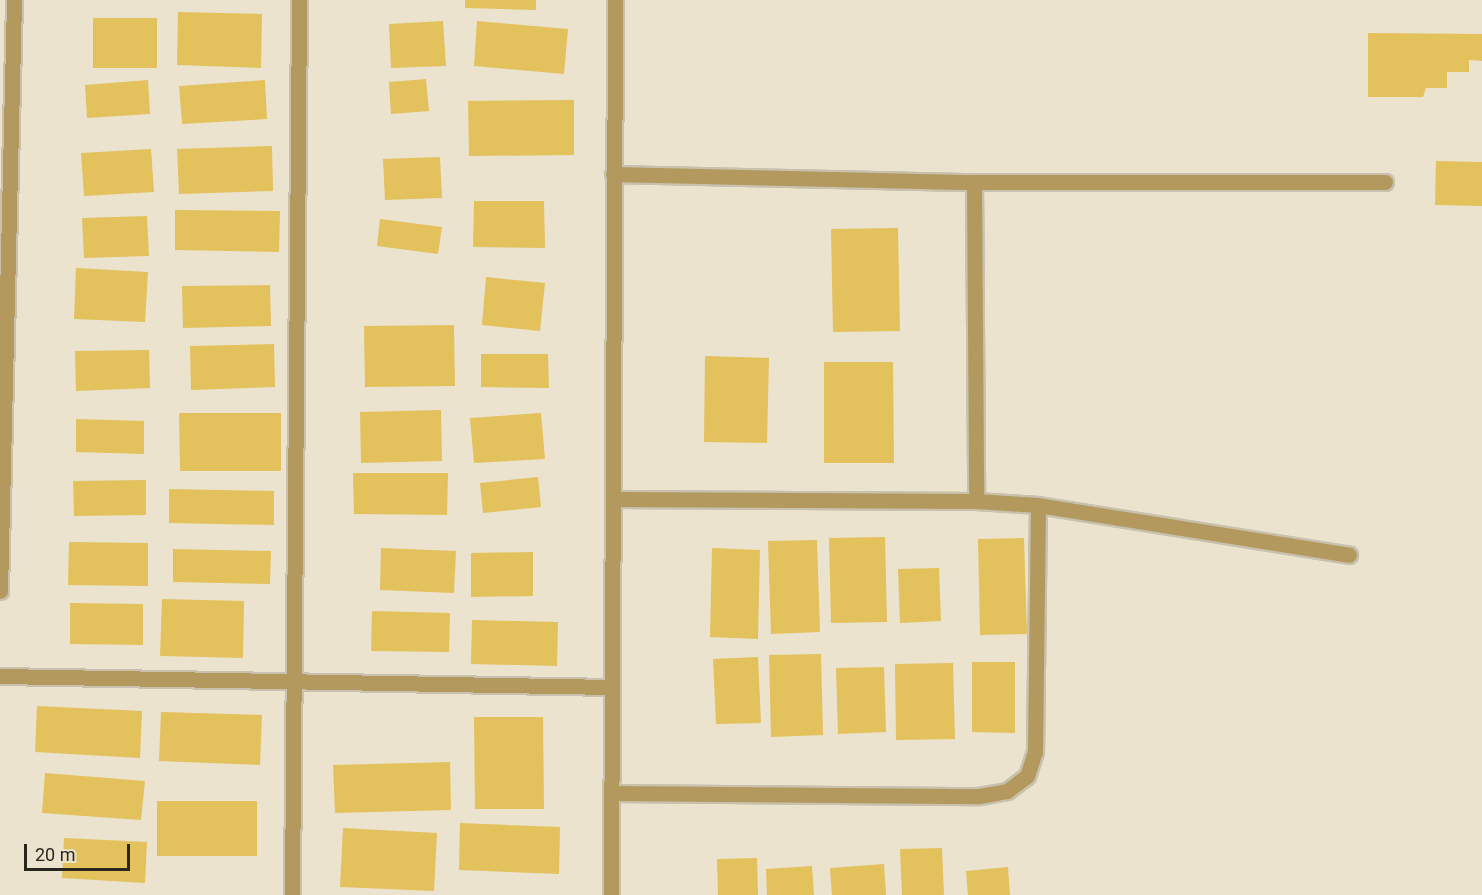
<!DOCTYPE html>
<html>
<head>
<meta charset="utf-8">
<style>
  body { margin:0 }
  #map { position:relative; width:1482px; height:895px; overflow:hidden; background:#ebe3ce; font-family:Roboto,sans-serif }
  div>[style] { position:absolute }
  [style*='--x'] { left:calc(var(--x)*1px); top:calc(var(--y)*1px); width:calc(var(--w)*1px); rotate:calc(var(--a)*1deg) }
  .building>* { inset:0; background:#e3c15d }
  .roads { filter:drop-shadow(2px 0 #c8c1ae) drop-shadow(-2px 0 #c8c1ae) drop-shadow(0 2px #c8c1ae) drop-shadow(0 -2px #c8c1ae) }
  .minor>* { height:15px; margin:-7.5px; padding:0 7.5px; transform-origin:7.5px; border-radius:7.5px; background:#b3995e }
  span { translate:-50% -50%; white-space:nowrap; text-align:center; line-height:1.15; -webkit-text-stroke:4.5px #ebe3ce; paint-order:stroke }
  .scale { position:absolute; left:24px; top:844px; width:106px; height:27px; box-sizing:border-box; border:3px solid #29261e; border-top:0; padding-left:8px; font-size:18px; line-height:21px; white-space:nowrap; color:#29261e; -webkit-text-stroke:4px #ebe3ce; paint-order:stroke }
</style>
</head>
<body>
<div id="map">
  <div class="building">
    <div style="clip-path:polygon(465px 0,536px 0,536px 10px,465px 8px)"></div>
    <div style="clip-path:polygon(178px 12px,262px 14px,261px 68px,177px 65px)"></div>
    <div style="clip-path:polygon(93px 18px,157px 18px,157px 68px,93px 68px)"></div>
    <div style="clip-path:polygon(443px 21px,446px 66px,391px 68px,389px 24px)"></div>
    <div style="clip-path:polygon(477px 21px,568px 29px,564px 74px,474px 66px)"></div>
    <div style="clip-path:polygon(1368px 33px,1482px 34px,1482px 61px,1469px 60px,1469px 72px,1447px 72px,1447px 88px,1426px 88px,1423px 97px,1368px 97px)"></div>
    <div style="clip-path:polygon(426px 79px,429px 111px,391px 114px,389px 82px)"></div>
    <div style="clip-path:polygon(148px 80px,150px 114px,87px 118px,85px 85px)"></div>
    <div style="clip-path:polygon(265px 80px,267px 119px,182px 124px,179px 86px)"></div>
    <div style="clip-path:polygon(574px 100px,574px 155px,469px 156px,468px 101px)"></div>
    <div style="clip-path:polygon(272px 146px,273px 191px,179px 194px,177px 149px)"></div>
    <div style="clip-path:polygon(151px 149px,154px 192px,84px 196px,81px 153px)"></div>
    <div style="clip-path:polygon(440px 157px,442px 198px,385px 200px,383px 159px)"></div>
    <div style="clip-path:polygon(1436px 161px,1482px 162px,1482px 206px,1435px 205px)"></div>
    <div style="clip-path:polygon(474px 201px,544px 201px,545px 248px,473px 247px)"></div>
    <div style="clip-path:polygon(175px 210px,280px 211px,279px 252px,175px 250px)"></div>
    <div style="clip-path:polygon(147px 216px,149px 256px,84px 258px,82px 218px)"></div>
    <div style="clip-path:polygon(380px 219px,442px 227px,438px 254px,377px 246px)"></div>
    <div style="clip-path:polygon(898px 228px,900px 331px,833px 332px,831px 229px)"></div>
    <div style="clip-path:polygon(76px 268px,148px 272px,145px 322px,74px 319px)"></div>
    <div style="clip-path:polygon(486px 277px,545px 283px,540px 331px,482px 325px)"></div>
    <div style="clip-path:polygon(270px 285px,271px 326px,183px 328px,182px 286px)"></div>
    <div style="clip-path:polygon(454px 325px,455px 386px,365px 387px,364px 326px)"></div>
    <div style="clip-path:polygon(274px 344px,275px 387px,191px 390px,190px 346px)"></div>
    <div style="clip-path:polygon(149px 350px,150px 388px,76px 391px,75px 351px)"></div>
    <div style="clip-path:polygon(481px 354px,548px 354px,549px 388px,481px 387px)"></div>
    <div style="clip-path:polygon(705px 356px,769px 358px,767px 443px,704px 442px)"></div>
    <div style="clip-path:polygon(824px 362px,893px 362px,894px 463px,824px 463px)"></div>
    <div style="clip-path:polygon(441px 410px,442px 461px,361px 463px,360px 412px)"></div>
    <div style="clip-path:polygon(179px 413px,281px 413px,281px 471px,180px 471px)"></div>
    <div style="clip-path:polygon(541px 413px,545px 459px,474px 463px,470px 418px)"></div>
    <div style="clip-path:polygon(76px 419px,144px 421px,144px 454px,76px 452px)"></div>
    <div style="clip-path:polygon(353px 473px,448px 473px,447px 515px,354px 514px)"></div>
    <div style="clip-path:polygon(538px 477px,541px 507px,483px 513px,480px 483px)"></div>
    <div style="clip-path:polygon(146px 480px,146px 515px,74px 516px,73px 481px)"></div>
    <div style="clip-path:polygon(169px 489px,274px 491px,274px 525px,169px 523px)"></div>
    <div style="clip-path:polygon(885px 537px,887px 622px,831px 623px,829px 538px)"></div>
    <div style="clip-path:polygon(1024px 538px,1027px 634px,980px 635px,978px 539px)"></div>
    <div style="clip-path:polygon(817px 540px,820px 632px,771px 634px,768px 541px)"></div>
    <div style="clip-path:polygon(69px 542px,148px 543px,148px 586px,68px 585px)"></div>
    <div style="clip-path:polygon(381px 548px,456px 551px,454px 593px,380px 590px)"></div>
    <div style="clip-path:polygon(712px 548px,760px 550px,758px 639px,710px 637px)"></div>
    <div style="clip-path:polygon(173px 549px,271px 551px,270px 584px,173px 582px)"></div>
    <div style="clip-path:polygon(533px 552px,533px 596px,471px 597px,471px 553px)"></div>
    <div style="clip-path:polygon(939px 568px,941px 621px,900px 623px,898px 569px)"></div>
    <div style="clip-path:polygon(162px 599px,244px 601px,243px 658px,160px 656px)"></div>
    <div style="clip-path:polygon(70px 603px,143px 604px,143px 645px,70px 644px)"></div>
    <div style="clip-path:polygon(372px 611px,450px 613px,449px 652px,371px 651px)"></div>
    <div style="clip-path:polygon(472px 620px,558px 622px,557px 666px,471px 664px)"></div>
    <div style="clip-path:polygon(821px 654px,823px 735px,771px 737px,769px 655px)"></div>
    <div style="clip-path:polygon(758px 657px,761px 723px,716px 724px,713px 659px)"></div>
    <div style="clip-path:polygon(972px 662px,1015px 662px,1015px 733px,972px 732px)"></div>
    <div style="clip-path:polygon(953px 663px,955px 739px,896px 740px,895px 664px)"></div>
    <div style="clip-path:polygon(884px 667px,886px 732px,838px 734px,836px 668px)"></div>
    <div style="clip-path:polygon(37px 706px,142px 711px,140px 758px,35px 752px)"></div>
    <div style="clip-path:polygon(161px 712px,262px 715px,260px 765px,159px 761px)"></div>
    <div style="clip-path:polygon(474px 717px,543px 717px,544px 809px,475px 809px)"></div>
    <div style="clip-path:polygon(450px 762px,451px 810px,335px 813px,333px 765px)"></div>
    <div style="clip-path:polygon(45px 773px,145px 781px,141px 820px,42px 813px)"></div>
    <div style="clip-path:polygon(157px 801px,257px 801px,257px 856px,157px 856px)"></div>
    <div style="clip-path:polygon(460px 823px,560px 827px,559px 874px,459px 870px)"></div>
    <div style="clip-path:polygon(343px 828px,437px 833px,434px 891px,340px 887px)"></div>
    <div style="clip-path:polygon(64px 838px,147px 842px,145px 883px,62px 878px)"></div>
    <div style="clip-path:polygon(942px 848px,944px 895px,902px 895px,900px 849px)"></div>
    <div style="clip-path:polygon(757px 858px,758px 895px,718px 895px,717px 859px)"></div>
    <div style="clip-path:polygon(884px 864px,886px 895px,832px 895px,830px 868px)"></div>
    <div style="clip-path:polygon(812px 866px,814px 895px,767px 895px,766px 869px)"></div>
    <div style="clip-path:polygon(1008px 867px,1010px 895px,968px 895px,966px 871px)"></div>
  </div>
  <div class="roads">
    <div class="minor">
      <div style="--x:613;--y:174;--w:361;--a:1.3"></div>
      <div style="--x:974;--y:182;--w:411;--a:0"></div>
      <div style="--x:974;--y:182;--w:319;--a:89.6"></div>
      <div style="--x:615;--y:499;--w:361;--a:0.3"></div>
      <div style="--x:976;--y:501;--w:62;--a:3.7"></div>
      <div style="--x:1038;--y:505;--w:315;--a:9.1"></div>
      <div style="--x:0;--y:591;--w:591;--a:-88.64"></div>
      <div style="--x:0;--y:676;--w:612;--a:1.03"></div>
      <div style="--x:612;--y:793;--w:367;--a:0.5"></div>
      <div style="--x:979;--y:796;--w:28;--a:-10"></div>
      <div style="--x:1007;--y:791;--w:25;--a:-37"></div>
      <div style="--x:1027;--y:776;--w:25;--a:-72"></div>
      <div style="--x:1035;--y:752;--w:247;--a:-89.3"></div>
      <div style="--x:292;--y:895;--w:895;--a:-89.55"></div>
      <div style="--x:611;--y:895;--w:895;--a:-89.74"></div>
    </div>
  </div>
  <div class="scale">20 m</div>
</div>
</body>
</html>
